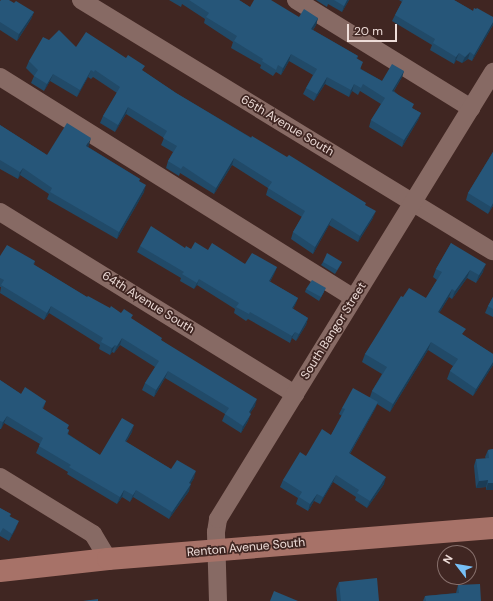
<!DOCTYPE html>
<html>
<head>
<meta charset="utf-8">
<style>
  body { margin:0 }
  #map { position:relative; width:493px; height:601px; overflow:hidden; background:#402622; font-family:"DM Sans",sans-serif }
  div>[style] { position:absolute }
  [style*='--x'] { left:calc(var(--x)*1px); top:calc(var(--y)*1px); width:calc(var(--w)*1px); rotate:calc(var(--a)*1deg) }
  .minor>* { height:18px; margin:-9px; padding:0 9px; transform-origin:9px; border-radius:9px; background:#876a64 }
  .major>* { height:22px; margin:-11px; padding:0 11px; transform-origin:11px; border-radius:11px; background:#a77268 }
  .wall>* { inset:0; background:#214a68 }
  .shaded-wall>* { inset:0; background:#1b3c55 }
  .building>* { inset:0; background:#265679 }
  span { translate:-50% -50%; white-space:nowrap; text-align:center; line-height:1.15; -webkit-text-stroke:3.5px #402622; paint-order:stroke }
  .street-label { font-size:12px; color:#eeddd9 }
  .north { position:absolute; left:437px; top:545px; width:40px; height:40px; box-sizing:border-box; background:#402622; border:1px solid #866f6b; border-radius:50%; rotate:301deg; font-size:11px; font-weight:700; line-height:16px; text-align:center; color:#eeddd9 }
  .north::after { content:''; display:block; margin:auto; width:14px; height:18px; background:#77c0f7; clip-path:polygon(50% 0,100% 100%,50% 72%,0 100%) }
  .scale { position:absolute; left:347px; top:24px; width:50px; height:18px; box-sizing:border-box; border:2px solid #eeddd9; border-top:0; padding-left:5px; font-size:12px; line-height:14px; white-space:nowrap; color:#eeddd9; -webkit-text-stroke:3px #402622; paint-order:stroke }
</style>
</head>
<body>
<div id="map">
  <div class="minor">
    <div style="--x:81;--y:0;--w:482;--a:31.4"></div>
    <div style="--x:296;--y:0;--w:206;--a:31.7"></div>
    <div style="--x:0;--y:77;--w:417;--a:32"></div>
    <div style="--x:0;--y:212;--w:347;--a:31.7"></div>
    <div style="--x:0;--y:477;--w:109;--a:31.5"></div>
    <div style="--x:93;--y:534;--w:29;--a:59"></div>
    <div style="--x:218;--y:601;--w:69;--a:-91.7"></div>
    <div style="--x:216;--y:532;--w:13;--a:-81"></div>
    <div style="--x:218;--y:519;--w:525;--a:-58.4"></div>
  </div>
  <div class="major">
    <div style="--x:0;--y:571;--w:109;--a:-6.3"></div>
    <div style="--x:108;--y:559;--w:386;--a:-4.6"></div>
  </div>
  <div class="wall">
    <div style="clip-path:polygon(169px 0,239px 0,250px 7px,299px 17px,318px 18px,316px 25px,313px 30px,358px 56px,357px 59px,361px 69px,382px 81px,404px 71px,402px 77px,394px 91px,412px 108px,421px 113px,418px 120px,402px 147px,369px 127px,371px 120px,381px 104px,360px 91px,358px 95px,352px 91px,349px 97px,325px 84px,314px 101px,303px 94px,306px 88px,313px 75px,289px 61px,281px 75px,276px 72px,273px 76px,260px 68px,261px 65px,231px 48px,233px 42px,204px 23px,205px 19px,182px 4px,181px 7px)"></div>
    <div style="clip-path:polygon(316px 0,349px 0,342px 12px,328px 4px,327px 7px)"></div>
    <div style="clip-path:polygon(399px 0,454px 0,473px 11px,493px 17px,493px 25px,472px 61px,468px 59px,462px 63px,456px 60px,454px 64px,430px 50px,432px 45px,392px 21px,395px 15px,402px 2px)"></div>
    <div style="clip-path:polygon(0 1px,14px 3px,34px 12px,31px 19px,17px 41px,0 30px)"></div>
    <div style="clip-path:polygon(49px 40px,76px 47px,143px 71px,176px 93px,365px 205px,373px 218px,358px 242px,329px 225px,313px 254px,291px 239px,293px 232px,302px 217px,266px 195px,268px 188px,232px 165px,214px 194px,180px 173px,179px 176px,166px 168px,168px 161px,173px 152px,161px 145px,164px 138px,126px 114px,115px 132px,100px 123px,103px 116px,117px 93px,93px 77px,91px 79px,88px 77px,77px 97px,50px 81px,44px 91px,31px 83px,34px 76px,26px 68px,29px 61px)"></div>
    <div style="clip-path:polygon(0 125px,47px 155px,89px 145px,88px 147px,140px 179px,139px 181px,144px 192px,117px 239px,47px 199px,49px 194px,20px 175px,18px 179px,0 169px)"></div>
    <div style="clip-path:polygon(493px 152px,493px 206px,488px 214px,466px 200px,468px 193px)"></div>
    <div style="clip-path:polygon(451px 243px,483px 272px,476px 283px,467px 278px,452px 299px,449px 297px,439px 313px,463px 335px,493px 354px,493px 365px,473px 396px,447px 379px,450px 371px,453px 366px,428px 350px,390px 412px,377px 404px,375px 409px,350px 454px,384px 484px,367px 508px,355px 500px,356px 497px,333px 482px,320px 504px,314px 501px,308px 511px,296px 504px,298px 498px,280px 487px,283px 480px,306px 456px,331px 435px,342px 416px,339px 414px,342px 408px,370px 397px,372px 391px,382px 374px,362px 362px,365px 354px,403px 297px,426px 298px,437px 280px,433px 277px,436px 269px)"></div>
    <div style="clip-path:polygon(140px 246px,185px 248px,191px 249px,208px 250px,245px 264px,277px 267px,274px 274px,270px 282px,298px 298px,295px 305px,293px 309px,308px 318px,306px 325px,296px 341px,292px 338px,290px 343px,248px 319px,246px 321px,234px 313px,235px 309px,197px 285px,194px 289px,180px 281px,181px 278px,137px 252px)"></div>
    <div style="clip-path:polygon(0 256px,35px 261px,34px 265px,87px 297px,131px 319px,255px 406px,250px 413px,248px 421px,241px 433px,222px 421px,225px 414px,165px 378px,154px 397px,142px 390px,145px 383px,155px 367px,120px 345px,114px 353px,112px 352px,110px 355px,99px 349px,100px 345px,49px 313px,44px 320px,0 293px,1px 287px,0 287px)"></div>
    <div style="clip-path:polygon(323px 262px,342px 262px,340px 266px,335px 274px,321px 265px)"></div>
    <div style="clip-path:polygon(306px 289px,324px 292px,319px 301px,305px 292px)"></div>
    <div style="clip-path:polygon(493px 297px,493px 317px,485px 313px,488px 306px)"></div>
    <div style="clip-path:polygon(0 380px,21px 394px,46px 401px,43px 409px,69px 430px,68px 434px,100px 455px,132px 432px,126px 442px,171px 469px,194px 478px,190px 484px,189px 491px,169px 519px,133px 497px,130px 502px,122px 497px,117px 504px,67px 474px,68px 472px,36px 453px,40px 444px,4px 423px,1px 429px,0 429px)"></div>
    <div style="clip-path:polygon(493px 449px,493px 490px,486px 490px,486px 487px,476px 488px,474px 466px,476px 459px,486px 459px,485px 457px,488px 450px)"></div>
    <div style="clip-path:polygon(0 508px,11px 514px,10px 516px,16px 528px,9px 541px,0 536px)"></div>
    <div style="clip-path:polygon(339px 582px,379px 601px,337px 601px,336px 589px)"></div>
    <div style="clip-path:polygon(458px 585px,481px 601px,423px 601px,425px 596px,456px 593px)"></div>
  </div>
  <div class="shaded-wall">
    <div style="clip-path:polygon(347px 0,349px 0,342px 12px,344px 6px)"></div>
    <div style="clip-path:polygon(34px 12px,31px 19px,17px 41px,19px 34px)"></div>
    <div style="clip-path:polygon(318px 18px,316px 25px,309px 36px,311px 29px)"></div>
    <div style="clip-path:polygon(493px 22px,493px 25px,472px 61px,474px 55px)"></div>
    <div style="clip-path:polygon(470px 52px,468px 59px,462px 63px,465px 57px)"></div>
    <div style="clip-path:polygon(459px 53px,456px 60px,454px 64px,456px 57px)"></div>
    <div style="clip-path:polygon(291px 54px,289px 61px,281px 75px,283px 68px)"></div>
    <div style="clip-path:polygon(91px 70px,88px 77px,77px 97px,80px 90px)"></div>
    <div style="clip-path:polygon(404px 71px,402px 77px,390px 97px,392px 91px)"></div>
    <div style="clip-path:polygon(53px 74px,50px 81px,44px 91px,47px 84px)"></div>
    <div style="clip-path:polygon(327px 77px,325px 84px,314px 101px,317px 94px)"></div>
    <div style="clip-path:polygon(354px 84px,352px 91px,349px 97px,351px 90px)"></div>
    <div style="clip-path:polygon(128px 107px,126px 114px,115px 132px,118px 125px)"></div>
    <div style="clip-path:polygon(421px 113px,418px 120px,402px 147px,404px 140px)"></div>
    <div style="clip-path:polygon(91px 138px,89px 145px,84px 153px,86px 146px)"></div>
    <div style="clip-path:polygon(234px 158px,232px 165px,214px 194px,216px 188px)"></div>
    <div style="clip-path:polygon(23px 168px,20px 175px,18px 179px,20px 172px)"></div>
    <div style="clip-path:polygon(146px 185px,144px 192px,117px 239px,119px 232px)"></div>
    <div style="clip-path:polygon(493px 203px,493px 205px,488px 214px,491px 207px)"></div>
    <div style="clip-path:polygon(376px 211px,373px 218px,358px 242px,360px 236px)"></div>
    <div style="clip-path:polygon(332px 218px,329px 225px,313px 254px,315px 247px)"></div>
    <div style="clip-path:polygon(486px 264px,483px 272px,476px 283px,479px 275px)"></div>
    <div style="clip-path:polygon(277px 267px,274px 274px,266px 288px,269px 281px)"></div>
    <div style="clip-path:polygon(470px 270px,467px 278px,452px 299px,455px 291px)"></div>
    <div style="clip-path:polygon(199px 279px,197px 285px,194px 289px)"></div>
    <div style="clip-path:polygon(452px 289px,449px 297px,435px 320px,438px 312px)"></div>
    <div style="clip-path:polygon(298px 298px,295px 305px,289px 315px,292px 308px)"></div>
    <div style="clip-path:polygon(51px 306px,49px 313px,44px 320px,47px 313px)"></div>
    <div style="clip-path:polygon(308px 318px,306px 325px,296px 341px,299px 334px)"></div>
    <div style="clip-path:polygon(295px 332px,292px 338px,290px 343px,292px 336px)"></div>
    <div style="clip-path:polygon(122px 338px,120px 345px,114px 353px,117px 346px)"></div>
    <div style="clip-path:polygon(431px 342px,428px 350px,390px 412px,393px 404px)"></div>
    <div style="clip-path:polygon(115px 345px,112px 352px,110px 355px,112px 348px)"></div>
    <div style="clip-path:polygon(493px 362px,493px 365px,473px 396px,476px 389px)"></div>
    <div style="clip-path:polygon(168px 371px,165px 378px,154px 397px,156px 390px)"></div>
    <div style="clip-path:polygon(257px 399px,255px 406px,246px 419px,249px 412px)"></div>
    <div style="clip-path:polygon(378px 402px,375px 409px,346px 460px,349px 453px)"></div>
    <div style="clip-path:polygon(251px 414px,248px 421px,241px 433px,243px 426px)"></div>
    <div style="clip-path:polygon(7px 416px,4px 423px,1px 429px,3px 422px)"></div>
    <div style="clip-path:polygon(134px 425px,132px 432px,122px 448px,125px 441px)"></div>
    <div style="clip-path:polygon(196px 471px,194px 478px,187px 490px,189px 483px)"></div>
    <div style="clip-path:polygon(336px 475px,333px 482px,320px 504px,323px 497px)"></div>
    <div style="clip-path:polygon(386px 477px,384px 484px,367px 508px,370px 501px)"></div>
    <div style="clip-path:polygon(488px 480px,486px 487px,476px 488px,479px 481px)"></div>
    <div style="clip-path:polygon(488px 483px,493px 483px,493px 490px,486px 490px)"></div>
    <div style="clip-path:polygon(191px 484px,189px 491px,169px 519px,172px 512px)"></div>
    <div style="clip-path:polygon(124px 490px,122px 497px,117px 504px,120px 497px)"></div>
    <div style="clip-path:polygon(136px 490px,133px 497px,130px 502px,133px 495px)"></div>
    <div style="clip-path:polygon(317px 494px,314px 501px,308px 511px,310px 504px)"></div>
    <div style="clip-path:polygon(19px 521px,16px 528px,9px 541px,12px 534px)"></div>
  </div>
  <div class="building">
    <div style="clip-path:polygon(1px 0,9px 0,14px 3px,16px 1px,34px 12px,19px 34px,0 22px,0 1px)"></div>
    <div style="clip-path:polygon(189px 0,239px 0,250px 7px,254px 0,271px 0,299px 17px,304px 9px,318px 18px,311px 29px,358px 56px,356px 58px,363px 62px,360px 69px,382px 81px,392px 64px,404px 71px,392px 91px,414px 104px,412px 108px,421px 113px,404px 140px,371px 120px,385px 98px,363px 84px,361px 88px,354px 84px,351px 90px,327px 77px,317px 94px,306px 88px,317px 69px,291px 54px,283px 68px,278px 65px,276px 70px,262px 61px,263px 59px,234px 41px,237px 36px,206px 17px,209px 13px)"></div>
    <div style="clip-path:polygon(334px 0,347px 0,344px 6px)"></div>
    <div style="clip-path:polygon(403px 0,454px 0,473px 11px,474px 8px,476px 9px,477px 8px,493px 17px,493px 22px,474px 55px,470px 52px,465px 57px,459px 53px,456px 57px,433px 43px,435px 39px,395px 15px)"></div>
    <div style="clip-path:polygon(59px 30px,76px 47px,86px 32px,126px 58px,128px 55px,145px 66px,142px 70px,176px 93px,251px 138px,252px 136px,287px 157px,289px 155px,366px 203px,365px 205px,376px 211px,360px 236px,332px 218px,315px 247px,293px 232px,305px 211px,268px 188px,272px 182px,234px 158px,216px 188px,183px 166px,181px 169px,168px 161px,177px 146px,163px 138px,167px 131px,128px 107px,118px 125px,103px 116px,120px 87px,95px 70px,94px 72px,91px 70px,80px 90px,53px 74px,47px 84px,34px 76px,38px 70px,29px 61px,43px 37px,49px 40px)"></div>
    <div style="clip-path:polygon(67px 123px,91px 138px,86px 146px,140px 179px,139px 181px,146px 185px,119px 232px,50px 192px,52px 188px,23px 168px,20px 172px,0 160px,0 125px,47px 155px)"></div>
    <div style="clip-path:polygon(493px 152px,493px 203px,491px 207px,468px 193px)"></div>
    <div style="clip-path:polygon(151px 226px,185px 248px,186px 246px,191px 249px,195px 242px,208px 250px,212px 243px,245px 264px,252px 253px,277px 267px,269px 281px,298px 298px,292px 308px,308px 318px,299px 334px,295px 332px,292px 336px,250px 312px,249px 314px,236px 307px,239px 303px,199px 279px,197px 283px,182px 274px,184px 272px,140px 246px)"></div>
    <div style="clip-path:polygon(451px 243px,486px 264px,479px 275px,470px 270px,455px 291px,452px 289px,438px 312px,466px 329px,462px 334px,493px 354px,493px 362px,476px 389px,450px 371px,458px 359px,431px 342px,393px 404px,372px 391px,387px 367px,365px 354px,401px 296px,403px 297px,409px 288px,426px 298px,442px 272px,436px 269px)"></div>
    <div style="clip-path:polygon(7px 245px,35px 261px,33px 264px,87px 297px,88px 296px,110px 308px,111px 306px,121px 313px,124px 309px,133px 315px,131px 318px,162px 338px,161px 340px,257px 399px,249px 412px,251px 414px,243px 426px,225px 414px,229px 408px,168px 371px,156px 390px,145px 383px,159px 361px,122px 338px,117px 346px,115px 345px,112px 348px,101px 342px,103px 338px,51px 306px,47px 313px,1px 285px,4px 280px,0 278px,0 256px)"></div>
    <div style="clip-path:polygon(327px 253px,342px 262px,337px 270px,323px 262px)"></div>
    <div style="clip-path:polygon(312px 280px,326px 288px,321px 297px,306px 289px)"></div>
    <div style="clip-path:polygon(493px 297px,493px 309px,488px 306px)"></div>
    <div style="clip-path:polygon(0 380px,21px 394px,25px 387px,46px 401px,42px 408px,69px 425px,67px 429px,69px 430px,67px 434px,100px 455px,122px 418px,134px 425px,125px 441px,171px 469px,177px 460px,196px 471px,189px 483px,191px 484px,172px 512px,136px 490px,133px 495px,124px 490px,120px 497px,69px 467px,71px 465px,39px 446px,43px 438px,7px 416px,3px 422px,0 421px)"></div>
    <div style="clip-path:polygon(353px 388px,378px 402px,349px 453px,386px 477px,370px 501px,357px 493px,359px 490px,336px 475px,323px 497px,317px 494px,310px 504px,299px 497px,302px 492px,283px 480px,300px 452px,306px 456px,322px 429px,331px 435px,345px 409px,342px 408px)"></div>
    <div style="clip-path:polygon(493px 449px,493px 483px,488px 483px,488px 480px,479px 481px,476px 459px,489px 458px,488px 450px)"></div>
    <div style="clip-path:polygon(0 508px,11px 514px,9px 516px,19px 521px,12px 534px,3px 528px,0 533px)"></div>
    <div style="clip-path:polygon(377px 578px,379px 601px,341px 601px,339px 582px)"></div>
    <div style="clip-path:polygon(480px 584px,481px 601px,426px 601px,425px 596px,459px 593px,458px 585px)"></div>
    <div style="clip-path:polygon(274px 591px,298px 601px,270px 601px)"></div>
    <div style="clip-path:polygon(98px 599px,98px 601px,83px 601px)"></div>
  </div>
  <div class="street-label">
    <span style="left:287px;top:126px;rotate:31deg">65th Avenue South</span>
    <span style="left:148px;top:303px;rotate:32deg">64th Avenue South</span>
    <span style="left:334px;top:331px;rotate:-58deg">South Bangor Street</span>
    <span style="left:246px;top:548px;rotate:-5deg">Renton Avenue South</span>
  </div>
  <div class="north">N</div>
  <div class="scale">20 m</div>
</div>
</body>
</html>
